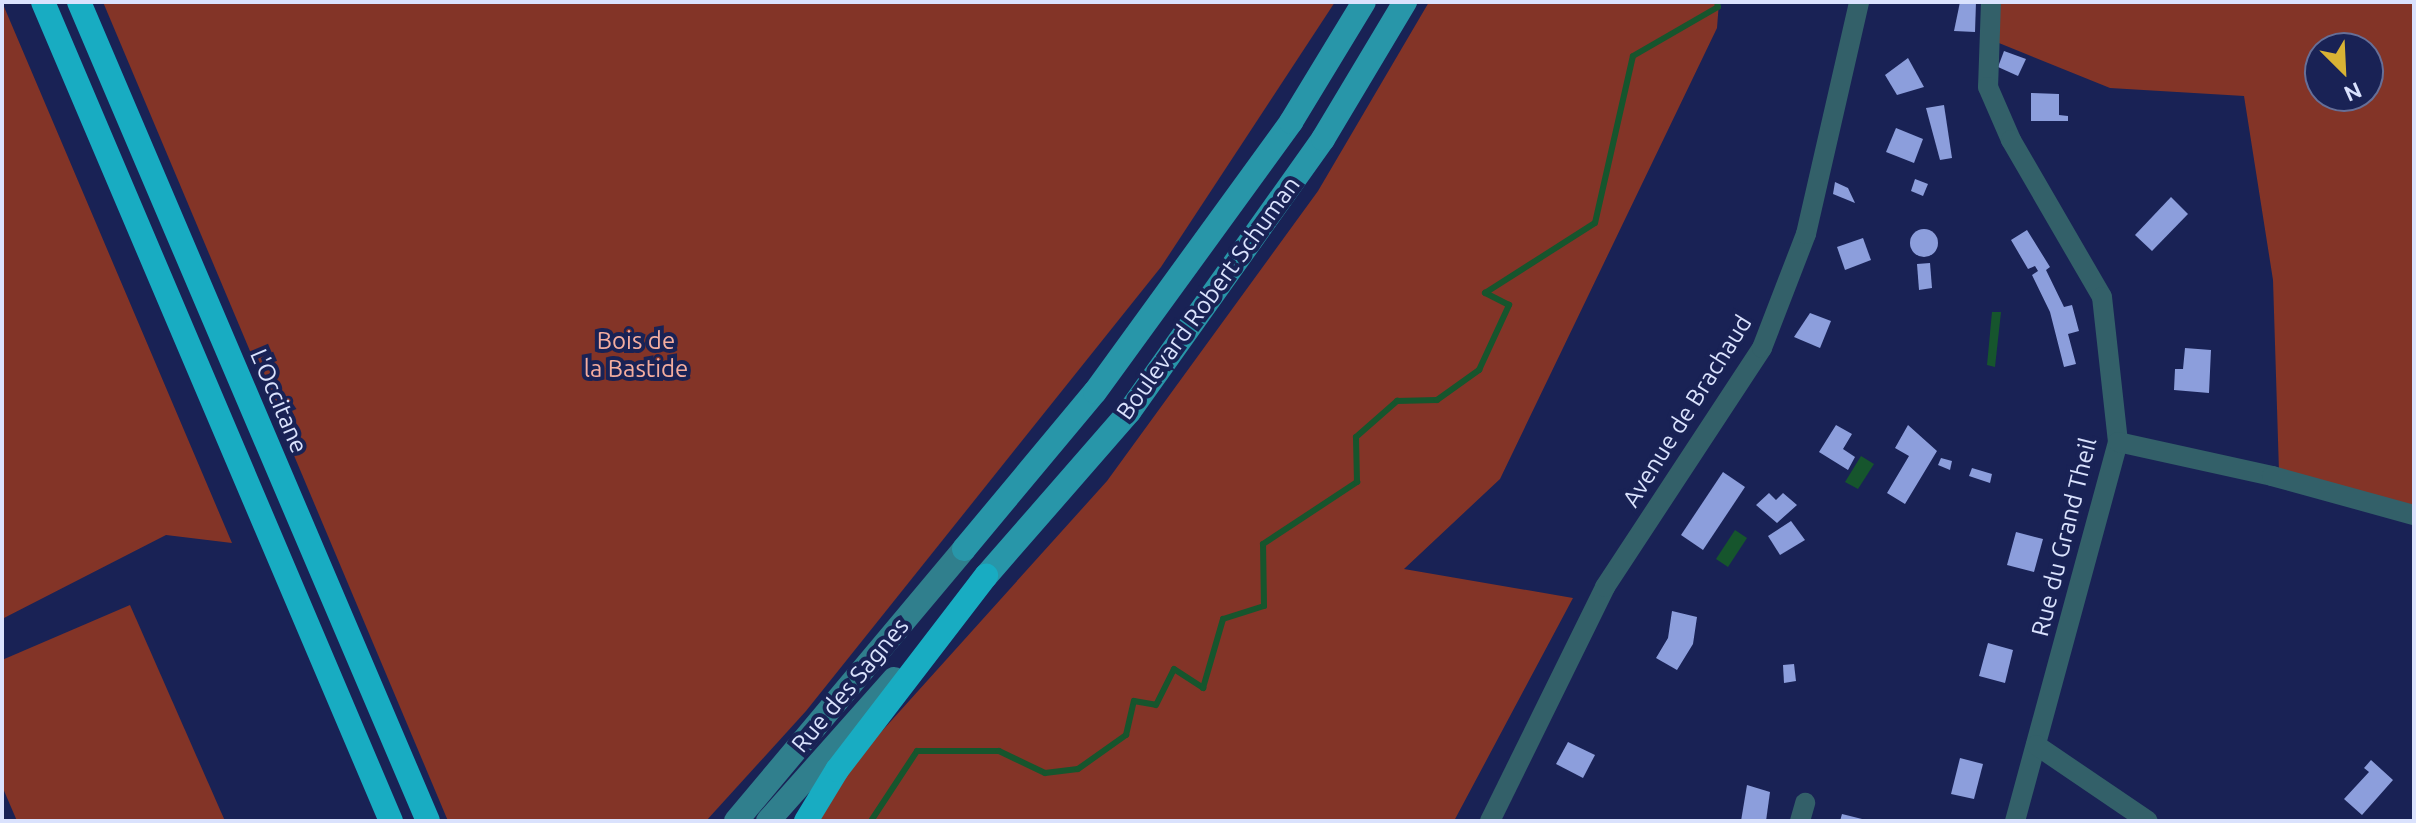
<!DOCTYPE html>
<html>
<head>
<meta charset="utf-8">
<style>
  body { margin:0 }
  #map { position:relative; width:2416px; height:823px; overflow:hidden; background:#192255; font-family:Ubuntu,sans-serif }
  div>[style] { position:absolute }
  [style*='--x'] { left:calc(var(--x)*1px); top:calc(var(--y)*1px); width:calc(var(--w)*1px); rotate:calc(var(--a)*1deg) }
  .green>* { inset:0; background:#833427 }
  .water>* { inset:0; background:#16552d }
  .stream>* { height:6px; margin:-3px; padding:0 3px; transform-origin:3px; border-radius:3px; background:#16552d }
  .building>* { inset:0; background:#8c9edc }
  .round { border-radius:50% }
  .street>* { height:20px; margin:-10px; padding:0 10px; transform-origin:10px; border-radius:10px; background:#336069 }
  .secondary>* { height:24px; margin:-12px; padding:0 12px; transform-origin:12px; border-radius:12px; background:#307f8d }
  .primary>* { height:24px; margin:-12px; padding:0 12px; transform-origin:12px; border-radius:12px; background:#2896a9 }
  .highway>* { height:24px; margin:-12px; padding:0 12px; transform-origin:12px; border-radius:12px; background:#18acc2 }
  span { translate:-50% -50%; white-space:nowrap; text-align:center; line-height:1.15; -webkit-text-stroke:8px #192255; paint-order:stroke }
  .street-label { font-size:24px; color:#dae2fd }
  .park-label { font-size:24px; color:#f4ad9f }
  .frame { position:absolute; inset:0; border:4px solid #dae2fd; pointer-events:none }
  .north { position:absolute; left:2304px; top:32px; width:80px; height:80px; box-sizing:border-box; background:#192255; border:2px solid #666f98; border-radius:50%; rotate:156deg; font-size:22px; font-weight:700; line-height:32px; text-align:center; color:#dae2fd }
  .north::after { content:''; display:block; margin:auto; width:28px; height:36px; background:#d9b334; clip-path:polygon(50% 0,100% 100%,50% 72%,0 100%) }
</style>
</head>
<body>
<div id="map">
  <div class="green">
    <div style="clip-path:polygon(2px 2px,232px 543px,166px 535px,2px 619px)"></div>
    <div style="clip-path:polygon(103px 2px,1335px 2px,1161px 267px,806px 711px,706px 821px,448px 821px)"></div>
    <div style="clip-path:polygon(1429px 2px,1719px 2px,1717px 28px,1500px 479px,1404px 569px,1573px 598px,1454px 821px,801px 821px,1107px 481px,1318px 191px)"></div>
    <div style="clip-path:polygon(evenodd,1998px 2px,2414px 2px,2414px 510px,2279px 472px,2273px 280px,2244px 96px,2110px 88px,1994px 41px,1998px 2px,2320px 48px,2368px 48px,2368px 96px,2320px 96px,2320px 48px)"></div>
    <div style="clip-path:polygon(130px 605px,225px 821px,17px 821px,2px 786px,2px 660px)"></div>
  </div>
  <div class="water">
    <div style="clip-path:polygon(1992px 312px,2001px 312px,1995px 367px,1987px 365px)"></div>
    <div style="clip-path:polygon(1861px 456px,1874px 464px,1858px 489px,1845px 482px)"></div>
    <div style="clip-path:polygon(1735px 530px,1747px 538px,1728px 567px,1716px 559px)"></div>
  </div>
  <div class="stream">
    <div style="--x:871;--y:821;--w:84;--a:-56.7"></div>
    <div style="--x:917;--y:751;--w:82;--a:0"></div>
    <div style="--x:999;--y:751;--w:51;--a:25.6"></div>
    <div style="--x:1045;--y:773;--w:33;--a:-7"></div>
    <div style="--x:1078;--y:769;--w:59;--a:-35.3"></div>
    <div style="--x:1126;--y:735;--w:35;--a:-77"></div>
    <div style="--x:1134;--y:701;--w:22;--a:10"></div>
    <div style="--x:1156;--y:705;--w:40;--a:-63.4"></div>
    <div style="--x:1174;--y:669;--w:35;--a:33"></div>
    <div style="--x:1203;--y:688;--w:72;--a:-73.8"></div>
    <div style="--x:1223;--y:619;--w:43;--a:-17.6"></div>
    <div style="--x:1264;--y:606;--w:62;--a:-90.9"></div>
    <div style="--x:1263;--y:544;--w:113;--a:-33.4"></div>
    <div style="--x:1357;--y:482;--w:45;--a:-91.3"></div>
    <div style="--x:1356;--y:437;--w:55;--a:-41.3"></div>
    <div style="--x:1397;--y:401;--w:40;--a:-1.4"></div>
    <div style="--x:1437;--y:400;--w:52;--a:-35.5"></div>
    <div style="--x:1479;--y:370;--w:72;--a:-65.2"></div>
    <div style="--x:1509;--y:305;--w:27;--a:-153"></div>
    <div style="--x:1485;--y:293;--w:130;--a:-32.5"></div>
    <div style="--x:1595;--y:223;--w:171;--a:-77.2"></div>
    <div style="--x:1633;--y:56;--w:98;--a:-30"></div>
    <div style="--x:1718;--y:7;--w:5;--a:-101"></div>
  </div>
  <div class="building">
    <div style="clip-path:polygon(1960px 2px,1976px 2px,1975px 32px,1954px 31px)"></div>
    <div style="clip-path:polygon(2004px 51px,2026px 59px,2018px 76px,1998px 67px)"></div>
    <div style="clip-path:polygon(1908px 58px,1924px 87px,1897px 95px,1885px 75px)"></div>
    <div style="clip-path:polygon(2031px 93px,2059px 94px,2059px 115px,2068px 116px,2068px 121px,2031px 121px)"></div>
    <div style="clip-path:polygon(1944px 105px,1952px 158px,1940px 160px,1926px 108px)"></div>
    <div style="clip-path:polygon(1896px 128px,1923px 139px,1914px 163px,1886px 152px)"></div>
    <div style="clip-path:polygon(1915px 179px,1928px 184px,1923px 196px,1911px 191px)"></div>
    <div style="clip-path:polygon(1835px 182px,1848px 188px,1855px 203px,1833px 194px)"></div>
    <div style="clip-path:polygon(2171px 197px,2188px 214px,2152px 251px,2135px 235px)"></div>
    <div class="round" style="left:1910px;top:229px;width:28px;height:28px"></div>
    <div style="clip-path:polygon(2027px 230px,2050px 267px,2046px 270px,2064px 307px,2072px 305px,2079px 331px,2068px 334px,2076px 364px,2064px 367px,2050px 312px,2032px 275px,2038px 271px,2035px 266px,2028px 269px,2011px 240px)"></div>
    <div style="clip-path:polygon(1863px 238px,1871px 260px,1845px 270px,1837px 247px)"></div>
    <div style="clip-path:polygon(1930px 263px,1932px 288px,1919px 290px,1917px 264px)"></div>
    <div style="clip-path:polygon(1810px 313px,1831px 321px,1820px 348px,1794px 337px)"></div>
    <div style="clip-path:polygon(2185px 348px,2211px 350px,2209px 393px,2174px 390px,2175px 369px,2183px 369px)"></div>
    <div style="clip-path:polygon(1836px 425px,1852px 434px,1843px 449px,1855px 457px,1848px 470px,1819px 452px)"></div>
    <div style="clip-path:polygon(1908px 425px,1937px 451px,1905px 504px,1887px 493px,1909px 456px,1895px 448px)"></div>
    <div style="clip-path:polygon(1941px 458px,1952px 461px,1950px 470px,1938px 465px)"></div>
    <div style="clip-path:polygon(1972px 468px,1992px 474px,1990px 483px,1969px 476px)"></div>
    <div style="clip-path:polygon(1723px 472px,1745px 487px,1703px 550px,1681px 535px)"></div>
    <div style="clip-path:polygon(1769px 493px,1776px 500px,1783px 493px,1797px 505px,1777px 523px,1756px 505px)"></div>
    <div style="clip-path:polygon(1791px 521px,1805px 540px,1780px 555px,1768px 536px)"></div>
    <div style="clip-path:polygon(2016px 532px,2043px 539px,2034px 572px,2007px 565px)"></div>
    <div style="clip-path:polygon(1672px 611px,1697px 617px,1693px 644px,1677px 670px,1656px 658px,1668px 638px)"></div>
    <div style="clip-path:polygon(1988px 643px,2013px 650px,2005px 683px,1979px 676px)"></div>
    <div style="clip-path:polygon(1794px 664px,1796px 681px,1784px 683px,1783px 665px)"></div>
    <div style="clip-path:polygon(1568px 742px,1595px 755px,1583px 778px,1556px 764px)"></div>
    <div style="clip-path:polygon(1960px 758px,1983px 764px,1974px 799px,1951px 794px)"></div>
    <div style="clip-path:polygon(2371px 760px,2393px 780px,2362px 815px,2344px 799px,2369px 772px,2364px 768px)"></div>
    <div style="clip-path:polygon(1747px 785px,1770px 792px,1766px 821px,1741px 821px)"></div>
    <div style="clip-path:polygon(1842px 814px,1866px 820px,1866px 821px,1840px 821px)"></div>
  </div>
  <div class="street">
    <div style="--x:1991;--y:2;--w:85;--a:92"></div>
    <div style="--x:1988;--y:87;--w:58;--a:66.5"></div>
    <div style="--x:2011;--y:140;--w:181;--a:59.9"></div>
    <div style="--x:2102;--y:297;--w:146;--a:83.7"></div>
    <div style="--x:2118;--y:442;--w:393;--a:105.2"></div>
    <div style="--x:2118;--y:442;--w:158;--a:12.4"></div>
    <div style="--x:2272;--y:476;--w:147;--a:15.4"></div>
    <div style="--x:2036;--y:745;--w:135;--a:34.2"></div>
    <div style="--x:1490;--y:821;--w:261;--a:-63.8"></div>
    <div style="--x:1605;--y:587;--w:286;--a:-56.7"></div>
    <div style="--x:1762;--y:348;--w:122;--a:-68.9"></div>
    <div style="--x:1806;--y:234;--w:238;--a:-77.1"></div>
    <div style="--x:1800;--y:821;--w:19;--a:-74"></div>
  </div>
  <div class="secondary">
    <div style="--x:736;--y:821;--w:355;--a:-50"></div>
    <div style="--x:768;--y:821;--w:190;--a:-48.4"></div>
  </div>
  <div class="primary">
    <div style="--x:964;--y:549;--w:204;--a:-50.2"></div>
    <div style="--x:1095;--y:392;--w:334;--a:-54"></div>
    <div style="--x:1291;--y:122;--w:140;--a:-58.7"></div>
    <div style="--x:986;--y:576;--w:218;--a:-48.9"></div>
    <div style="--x:1129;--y:412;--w:335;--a:-54.6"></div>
    <div style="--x:1323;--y:139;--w:160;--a:-59.1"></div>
  </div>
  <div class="highway">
    <div style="--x:43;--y:2;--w:890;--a:66.98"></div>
    <div style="--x:79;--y:2;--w:890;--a:66.92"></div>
    <div style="--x:806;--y:821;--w:60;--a:-58.7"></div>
    <div style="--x:837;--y:770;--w:245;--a:-52.5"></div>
  </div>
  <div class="street-label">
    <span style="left:1208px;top:298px;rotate:-54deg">Boulevard Robert Schuman</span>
    <span style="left:279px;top:401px;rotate:67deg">L'Occitane</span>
    <span style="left:1687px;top:411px;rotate:-58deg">Avenue de Brachaud</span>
    <span style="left:2064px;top:537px;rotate:-76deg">Rue du Grand Theil</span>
    <span style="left:850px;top:685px;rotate:-50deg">Rue des Sagnes</span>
  </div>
  <div class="park-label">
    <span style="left:636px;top:355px">Bois de<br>la Bastide</span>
  </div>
  <div class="frame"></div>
  <div class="north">N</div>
</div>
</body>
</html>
